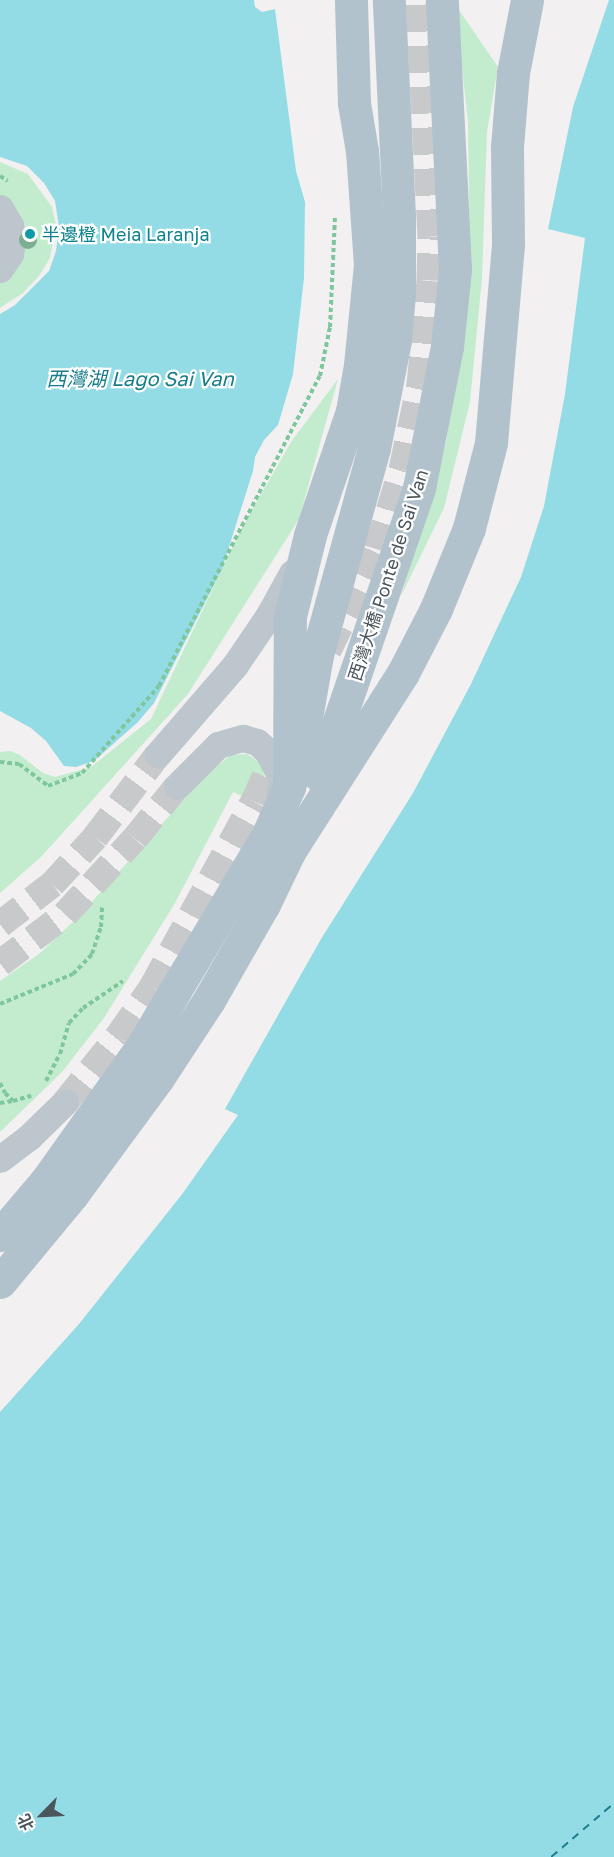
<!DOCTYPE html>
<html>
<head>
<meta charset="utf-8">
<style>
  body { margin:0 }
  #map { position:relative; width:614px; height:1857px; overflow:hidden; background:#f2f0f0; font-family:"Golos Text","Noto Sans SC",sans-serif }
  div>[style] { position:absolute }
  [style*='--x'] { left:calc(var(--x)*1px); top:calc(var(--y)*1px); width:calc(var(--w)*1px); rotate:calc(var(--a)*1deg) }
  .green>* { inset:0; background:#c3eccf }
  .water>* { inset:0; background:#94dce5 }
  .ferry>* { height:1.5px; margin-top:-0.75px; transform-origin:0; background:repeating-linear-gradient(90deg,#187d8b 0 8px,transparent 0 14px) }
  .minor-tunnel>* { height:27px; margin-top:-13.5px; transform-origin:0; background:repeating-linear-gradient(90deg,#c8c9cb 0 27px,transparent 0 41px) }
  .path>* { height:4px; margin-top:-2px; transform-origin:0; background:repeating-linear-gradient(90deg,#7ec79c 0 4.5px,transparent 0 7.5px) }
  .minor>* { height:27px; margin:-13.5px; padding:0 13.5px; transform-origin:13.5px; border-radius:13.5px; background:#bdc6cc }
  .major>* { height:33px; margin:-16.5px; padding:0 16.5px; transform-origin:16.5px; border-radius:16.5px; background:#b2c2cc }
  .major-bridge>* { height:33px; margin:-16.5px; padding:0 16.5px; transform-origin:16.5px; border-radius:16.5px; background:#b2c2cc }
  .trees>* { width:18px; height:18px; margin:-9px; border-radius:50%; background:#7eae91 }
  .dots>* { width:16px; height:16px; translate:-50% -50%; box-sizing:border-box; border:3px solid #fff; border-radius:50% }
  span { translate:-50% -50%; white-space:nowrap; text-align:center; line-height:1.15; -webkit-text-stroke:4.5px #fff; paint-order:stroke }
  .culture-label { font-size:18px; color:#0d838f }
  .left { translate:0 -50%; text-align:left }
  .street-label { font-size:18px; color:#4a555c }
  .water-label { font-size:20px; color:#187d8b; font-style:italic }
  .north { position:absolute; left:12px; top:1785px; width:60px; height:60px; -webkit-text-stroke:4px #fff; paint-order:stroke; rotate:246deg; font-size:16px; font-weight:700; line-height:24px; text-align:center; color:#4a555c }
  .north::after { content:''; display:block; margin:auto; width:21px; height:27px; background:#4a555c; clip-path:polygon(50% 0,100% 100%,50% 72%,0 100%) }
</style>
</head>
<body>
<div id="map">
  <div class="green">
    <div style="clip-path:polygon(455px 4px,498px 67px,487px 132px,482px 278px,470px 402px,444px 508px,401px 596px,446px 442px,470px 270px,468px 122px)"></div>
    <div style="clip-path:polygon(0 162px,28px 174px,52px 207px,56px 225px,50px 258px,39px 276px,23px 293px,0 308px)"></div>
    <div style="clip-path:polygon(338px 379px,299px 519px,188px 694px,41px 857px,0 893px,0 752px,10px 751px,20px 755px,43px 773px,55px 777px,91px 767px,151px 719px,239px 533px,291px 442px)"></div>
    <div style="clip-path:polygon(247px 754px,262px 764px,266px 787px,260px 804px,233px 792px,175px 903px,104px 1018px,62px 1072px,0 1132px,0 981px,39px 954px,78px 917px,208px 773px,231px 755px)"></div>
  </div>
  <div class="water">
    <div style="clip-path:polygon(0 0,254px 0,255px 7px,262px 12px,275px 9px,296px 171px,305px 202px,304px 278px,293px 374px,278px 425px,264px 440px,255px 457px,253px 471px,222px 569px,154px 703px,138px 722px,94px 761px,76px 767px,64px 766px,46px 741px,31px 728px,0 711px,0 314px,15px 305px,49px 271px,56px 251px,59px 227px,55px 201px,44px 183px,27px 166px,0 157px)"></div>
    <div style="clip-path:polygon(609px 0,614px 0,614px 1857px,0 1857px,0 1412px,79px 1324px,183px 1193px,238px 1115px,225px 1109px,321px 939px,413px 793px,471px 684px,521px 577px,544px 506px,565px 394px,585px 238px,548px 229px,573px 107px)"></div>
  </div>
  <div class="ferry">
    <div style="--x:551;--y:1857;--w:83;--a:-40.6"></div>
  </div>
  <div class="minor-tunnel">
    <div style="--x:328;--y:650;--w:112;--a:-64.1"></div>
    <div style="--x:377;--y:549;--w:84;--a:-72.6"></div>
    <div style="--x:402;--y:469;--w:87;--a:-78"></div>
    <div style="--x:420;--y:384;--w:104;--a:-84.5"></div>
    <div style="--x:430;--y:280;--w:44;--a:-88.7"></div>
    <div style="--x:431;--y:236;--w:236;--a:-92.9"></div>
    <div style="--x:0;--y:924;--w:66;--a:-37.6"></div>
    <div style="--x:52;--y:884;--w:64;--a:-47.5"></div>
    <div style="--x:95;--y:837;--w:104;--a:-52.8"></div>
    <div style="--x:0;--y:963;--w:81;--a:-37"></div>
    <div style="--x:65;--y:914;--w:103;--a:-47.4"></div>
    <div style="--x:135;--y:838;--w:67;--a:-51.1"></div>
    <div style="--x:65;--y:1102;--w:85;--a:-51.2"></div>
    <div style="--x:118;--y:1036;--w:60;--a:-55.2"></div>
    <div style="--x:152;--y:987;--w:212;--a:-61.3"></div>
    <div style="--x:254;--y:801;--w:64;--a:-65.9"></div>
  </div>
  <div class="path">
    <div style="--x:0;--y:176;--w:9;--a:32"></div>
    <div style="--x:0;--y:762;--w:19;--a:6"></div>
    <div style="--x:19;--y:764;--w:36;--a:37"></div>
    <div style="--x:48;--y:786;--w:36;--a:-21"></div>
    <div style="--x:82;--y:773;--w:116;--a:-48.5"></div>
    <div style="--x:159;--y:686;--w:349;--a:-62.6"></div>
    <div style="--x:320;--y:376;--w:50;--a:-78.5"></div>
    <div style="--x:330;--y:327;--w:111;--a:-87.4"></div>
    <div style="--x:0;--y:1004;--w:79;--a:-22.3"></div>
    <div style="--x:73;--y:974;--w:28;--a:-46"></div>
    <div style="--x:92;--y:954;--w:28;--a:-72"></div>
    <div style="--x:101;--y:927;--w:20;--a:-87"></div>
    <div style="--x:46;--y:1081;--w:30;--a:-63"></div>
    <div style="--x:60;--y:1054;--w:32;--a:-74"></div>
    <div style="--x:69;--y:1023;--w:21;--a:-47"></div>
    <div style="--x:83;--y:1008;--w:48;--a:-34"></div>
    <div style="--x:0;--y:1083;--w:11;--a:63"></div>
    <div style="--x:5;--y:1093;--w:11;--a:45"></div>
    <div style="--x:13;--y:1101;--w:19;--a:-16"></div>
    <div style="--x:0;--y:1103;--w:13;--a:-9"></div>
  </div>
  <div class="minor">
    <div style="--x:0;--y:208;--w:20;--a:60"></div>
    <div style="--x:10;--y:225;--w:15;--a:82"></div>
    <div style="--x:12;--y:240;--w:14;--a:98"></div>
    <div style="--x:10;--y:254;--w:18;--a:124"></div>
    <div style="--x:158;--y:754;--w:118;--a:-49.1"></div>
    <div style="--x:235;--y:665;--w:60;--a:-55.8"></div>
    <div style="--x:269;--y:615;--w:48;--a:-61.3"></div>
    <div style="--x:177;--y:786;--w:58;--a:-45"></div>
    <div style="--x:218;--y:745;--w:26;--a:-16"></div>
    <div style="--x:243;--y:738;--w:15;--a:16"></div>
    <div style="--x:257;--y:742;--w:15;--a:42"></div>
    <div style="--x:268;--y:752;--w:28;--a:63"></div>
    <div style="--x:281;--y:777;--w:17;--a:93"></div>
    <div style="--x:0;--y:1159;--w:36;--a:-37"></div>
    <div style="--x:29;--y:1137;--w:50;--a:-44.2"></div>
  </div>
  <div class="major">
    <div style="--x:320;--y:776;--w:305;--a:-71"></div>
    <div style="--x:419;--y:488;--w:144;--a:-78.8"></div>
    <div style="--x:447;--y:347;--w:78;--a:-84.1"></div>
    <div style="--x:455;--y:269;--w:269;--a:-92.8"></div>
    <div style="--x:289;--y:787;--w:171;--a:-89.7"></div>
    <div style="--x:290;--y:616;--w:83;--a:-76.1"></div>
    <div style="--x:310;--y:535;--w:131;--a:-71.3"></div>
    <div style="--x:352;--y:411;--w:47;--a:-80.1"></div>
    <div style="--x:360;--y:365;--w:100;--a:-84.3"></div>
    <div style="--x:370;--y:265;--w:114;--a:-94"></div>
    <div style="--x:362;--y:151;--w:49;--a:-99.5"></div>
    <div style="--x:354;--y:103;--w:103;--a:-91.7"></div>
    <div style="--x:0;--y:1235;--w:71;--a:-49.6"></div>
    <div style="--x:46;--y:1181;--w:163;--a:-54.5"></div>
    <div style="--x:141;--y:1048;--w:251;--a:-59.3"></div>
    <div style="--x:269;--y:832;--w:49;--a:-66"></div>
    <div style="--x:289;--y:787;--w:48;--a:-74.2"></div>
    <div style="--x:302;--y:741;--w:87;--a:-80.1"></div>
    <div style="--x:0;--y:1282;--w:113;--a:-50.4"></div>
    <div style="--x:72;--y:1195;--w:145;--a:-53.7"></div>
    <div style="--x:158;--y:1078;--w:93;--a:-56.8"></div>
    <div style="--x:209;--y:1000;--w:111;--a:-60.2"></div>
    <div style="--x:264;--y:904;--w:58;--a:-64.3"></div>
    <div style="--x:289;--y:852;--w:212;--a:-57.5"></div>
    <div style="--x:403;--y:673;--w:72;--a:-62.7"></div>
    <div style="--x:436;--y:609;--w:87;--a:-67.8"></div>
    <div style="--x:469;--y:528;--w:88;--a:-75.5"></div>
    <div style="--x:491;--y:443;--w:200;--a:-85.1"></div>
    <div style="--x:508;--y:244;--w:97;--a:-90.6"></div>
    <div style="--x:507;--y:147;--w:74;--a:-85.4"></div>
    <div style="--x:513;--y:73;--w:74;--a:-79.1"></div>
  </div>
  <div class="major-bridge">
    <div style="--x:317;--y:655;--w:215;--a:-74.6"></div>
    <div style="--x:374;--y:448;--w:110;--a:-79"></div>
    <div style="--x:395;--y:340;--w:46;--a:-85"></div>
    <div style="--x:399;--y:294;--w:78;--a:-90"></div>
    <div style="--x:399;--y:216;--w:216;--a:-92.7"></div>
  </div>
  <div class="trees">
    <div style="left:28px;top:240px"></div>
  </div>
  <div class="dots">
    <div style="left:30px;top:234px;background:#0f9aa8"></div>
  </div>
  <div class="culture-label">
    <span class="left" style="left:42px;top:234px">半邊橙 Meia Laranja</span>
  </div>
  <div class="street-label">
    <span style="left:388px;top:575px;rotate:-72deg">西灣大橋 Ponte de Sai Van</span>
  </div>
  <div class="water-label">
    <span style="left:140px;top:378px">西灣湖 Lago Sai Van</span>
  </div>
  <div class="north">北</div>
</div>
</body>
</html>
